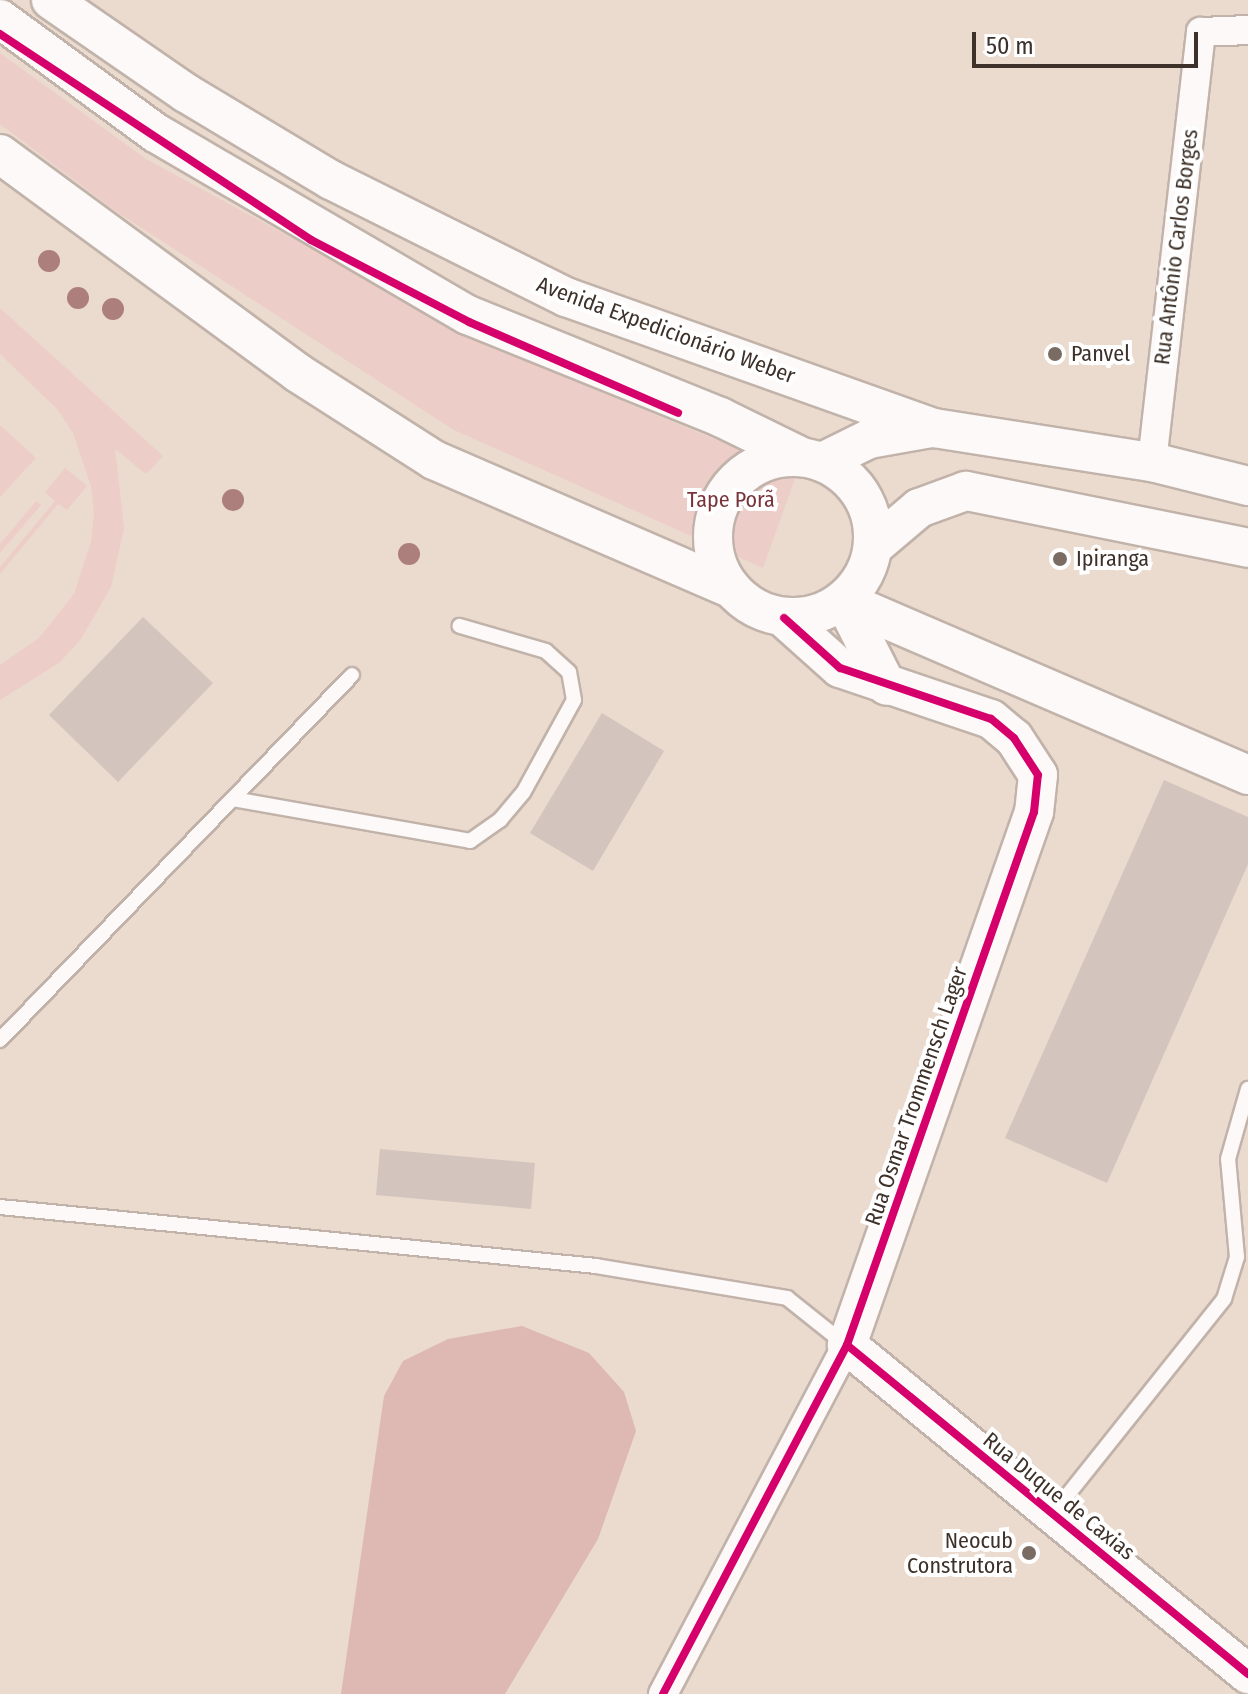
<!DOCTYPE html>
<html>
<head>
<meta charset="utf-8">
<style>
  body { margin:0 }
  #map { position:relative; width:1248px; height:1694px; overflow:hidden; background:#ebdace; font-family:"Fira Sans Condensed",sans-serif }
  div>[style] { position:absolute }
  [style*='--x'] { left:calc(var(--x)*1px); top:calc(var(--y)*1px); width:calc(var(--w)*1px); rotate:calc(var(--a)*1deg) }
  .green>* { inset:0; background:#edcdc8 }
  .forest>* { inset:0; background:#deb8b3 }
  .building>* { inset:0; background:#d3c4bd }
  .roads { filter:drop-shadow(2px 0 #c1b3aa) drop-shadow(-2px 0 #c1b3aa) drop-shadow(0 2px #c1b3aa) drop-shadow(0 -2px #c1b3aa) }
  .lane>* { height:14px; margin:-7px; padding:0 7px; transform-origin:7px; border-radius:7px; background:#fcf9f8 }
  .street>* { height:28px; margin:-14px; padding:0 14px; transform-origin:14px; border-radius:14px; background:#fcf9f8 }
  .secondary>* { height:38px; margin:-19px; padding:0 19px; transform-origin:19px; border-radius:19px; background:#fcf9f8 }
  .secondary>.ring { margin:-19px; padding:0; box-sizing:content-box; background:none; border:38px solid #fcf9f8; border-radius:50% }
  .cycleway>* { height:8px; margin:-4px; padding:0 4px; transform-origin:4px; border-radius:4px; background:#d6006c }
  .trees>* { width:22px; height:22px; margin:-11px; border-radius:50%; background:#ac7f7c }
  .dots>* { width:22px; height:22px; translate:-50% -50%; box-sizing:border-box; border:4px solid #fff; border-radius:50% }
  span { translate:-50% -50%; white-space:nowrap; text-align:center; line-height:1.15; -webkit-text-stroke:8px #fff; paint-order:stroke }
  .street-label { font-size:22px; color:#3d3129 }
  .poi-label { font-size:22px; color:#3d3129 }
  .left { translate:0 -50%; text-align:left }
  .right { translate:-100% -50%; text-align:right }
  .park-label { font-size:22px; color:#793439 }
  .scale { position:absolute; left:972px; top:32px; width:226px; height:36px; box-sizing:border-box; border:4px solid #3d3129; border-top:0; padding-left:10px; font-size:24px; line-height:28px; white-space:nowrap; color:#3d3129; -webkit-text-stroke:6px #fff; paint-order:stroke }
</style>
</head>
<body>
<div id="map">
  <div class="green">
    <div style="clip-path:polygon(0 53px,146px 159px,499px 350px,797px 473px,763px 568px,454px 430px,114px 210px,0 124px)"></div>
    <div style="clip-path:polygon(0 308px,163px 456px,146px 474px,115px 449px,124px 528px,111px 587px,81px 639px,60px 662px,0 700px,0 665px,39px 638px,74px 594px,91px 542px,94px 513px,91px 486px,73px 433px,58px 410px,0 354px)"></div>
    <div style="clip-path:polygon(0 425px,36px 458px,0 497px)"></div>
    <div style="clip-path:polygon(65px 468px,87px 486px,67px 510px,58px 504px,0 574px,0 567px,55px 501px,45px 492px)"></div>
    <div style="clip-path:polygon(36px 501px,41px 505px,0 553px,0 544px)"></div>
  </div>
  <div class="forest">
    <div style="clip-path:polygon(522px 1326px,589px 1353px,624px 1392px,636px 1431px,598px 1539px,505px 1694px,341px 1694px,384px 1396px,403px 1361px,448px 1339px)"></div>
  </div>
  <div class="building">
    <div style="clip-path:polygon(143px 617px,213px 683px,118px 782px,49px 715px)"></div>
    <div style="clip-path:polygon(602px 713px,664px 751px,593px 871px,530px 833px)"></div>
    <div style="clip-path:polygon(1164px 780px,1248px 817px,1248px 864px,1107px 1183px,1005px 1138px)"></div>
    <div style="clip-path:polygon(380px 1149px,535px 1163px,531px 1209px,376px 1195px)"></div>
  </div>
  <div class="roads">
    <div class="lane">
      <div style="--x:233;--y:799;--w:241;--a:10"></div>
      <div style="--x:470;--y:841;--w:37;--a:-35"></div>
      <div style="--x:500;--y:820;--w:35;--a:-50"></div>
      <div style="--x:523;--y:793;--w:106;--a:-61.3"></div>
      <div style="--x:574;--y:700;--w:28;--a:-100"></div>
      <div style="--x:569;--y:672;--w:31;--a:-138"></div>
      <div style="--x:546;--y:651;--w:90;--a:-163.8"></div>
      <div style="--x:0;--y:1040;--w:507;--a:-46.04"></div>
      <div style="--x:0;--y:1207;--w:599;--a:5.65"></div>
      <div style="--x:596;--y:1266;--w:194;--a:9.5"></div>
      <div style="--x:787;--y:1298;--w:75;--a:38.5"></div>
      <div style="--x:1054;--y:1512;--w:273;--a:-51.4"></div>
      <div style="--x:1224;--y:1299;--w:44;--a:-72.8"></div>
      <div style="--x:1237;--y:1257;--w:98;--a:-95.2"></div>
      <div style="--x:1228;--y:1159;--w:73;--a:-74.1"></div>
    </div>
    <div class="street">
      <div style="--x:1152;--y:462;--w:433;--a:-83.5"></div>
      <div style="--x:1201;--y:32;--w:47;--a:-2.4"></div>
      <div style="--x:663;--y:1694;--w:395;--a:-62.2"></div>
    </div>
    <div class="secondary">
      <div style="--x:51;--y:0;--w:164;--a:34.6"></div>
      <div style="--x:186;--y:93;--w:169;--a:31"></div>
      <div style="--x:331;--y:180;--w:263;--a:26.5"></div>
      <div style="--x:566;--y:297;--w:391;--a:19.6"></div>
      <div style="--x:934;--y:428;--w:221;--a:8.9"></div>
      <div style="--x:1152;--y:462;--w:99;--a:14"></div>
      <div style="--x:0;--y:19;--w:193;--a:36.2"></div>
      <div style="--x:156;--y:133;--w:361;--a:30.3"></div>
      <div style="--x:468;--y:315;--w:272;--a:22"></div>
      <div style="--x:720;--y:417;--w:91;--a:26"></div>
      <div style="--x:0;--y:154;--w:370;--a:36.3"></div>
      <div style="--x:298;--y:373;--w:161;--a:32.6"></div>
      <div style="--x:434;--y:460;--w:322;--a:23.4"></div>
      <div class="ring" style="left:713px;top:457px;width:122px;height:122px"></div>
      <div style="--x:822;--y:462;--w:52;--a:-26.1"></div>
      <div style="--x:869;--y:439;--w:63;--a:-10.1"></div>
      <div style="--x:873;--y:547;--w:60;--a:-40.3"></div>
      <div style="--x:919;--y:508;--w:50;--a:-19.9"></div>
      <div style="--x:966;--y:491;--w:288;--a:11.4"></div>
      <div style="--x:844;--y:601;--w:440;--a:23.3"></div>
      <div style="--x:844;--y:601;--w:95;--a:63.2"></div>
      <div style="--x:784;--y:618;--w:75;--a:41.8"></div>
      <div style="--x:840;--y:668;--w:159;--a:18.7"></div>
      <div style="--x:991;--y:719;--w:30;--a:40"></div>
      <div style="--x:1014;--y:738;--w:44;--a:57"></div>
      <div style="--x:1038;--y:775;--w:37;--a:96"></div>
      <div style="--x:1034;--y:812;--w:565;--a:109.33"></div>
      <div style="--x:847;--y:1345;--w:519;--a:39.37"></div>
    </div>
  </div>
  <div class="cycleway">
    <div style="--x:0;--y:34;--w:373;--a:33.5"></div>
    <div style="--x:311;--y:240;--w:178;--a:27.4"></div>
    <div style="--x:469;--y:322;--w:228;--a:23.5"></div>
    <div style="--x:847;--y:1345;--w:519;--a:39.37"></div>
    <div style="--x:663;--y:1694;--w:395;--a:-62.2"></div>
    <div style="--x:847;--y:1345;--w:565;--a:-70.67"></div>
    <div style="--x:1034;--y:812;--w:37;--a:-84"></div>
    <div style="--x:1038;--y:775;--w:44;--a:-123"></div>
    <div style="--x:1014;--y:738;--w:30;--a:-140"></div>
    <div style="--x:991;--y:719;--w:159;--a:-161.3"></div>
    <div style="--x:840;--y:668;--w:75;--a:-138.2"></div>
  </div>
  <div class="trees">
    <div style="left:49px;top:261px"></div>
    <div style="left:78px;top:298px"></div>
    <div style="left:113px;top:309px"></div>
    <div style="left:233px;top:500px"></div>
    <div style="left:409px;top:554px"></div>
  </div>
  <div class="dots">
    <div style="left:1055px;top:354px;background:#7a6c63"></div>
    <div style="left:1060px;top:559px;background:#7a6c63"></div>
    <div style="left:1029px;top:1553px;background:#7a6c63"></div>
  </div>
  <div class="street-label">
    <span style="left:1176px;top:247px;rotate:-83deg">Rua Antônio Carlos Borges</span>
    <span style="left:666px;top:330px;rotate:20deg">Avenida Expedicionário Weber</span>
    <span style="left:916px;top:1096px;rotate:-71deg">Rua Osmar Trommensch Lager</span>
    <span style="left:1059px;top:1496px;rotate:39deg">Rua Duque de Caxias</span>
  </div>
  <div class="poi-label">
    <span class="left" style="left:1071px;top:354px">Panvel</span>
    <span class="left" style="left:1076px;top:559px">Ipiranga</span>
    <span class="right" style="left:1013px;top:1553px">Neocub<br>Construtora</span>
  </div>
  <div class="park-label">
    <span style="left:731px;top:500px">Tape Porã</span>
  </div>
  <div class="scale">50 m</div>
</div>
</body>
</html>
